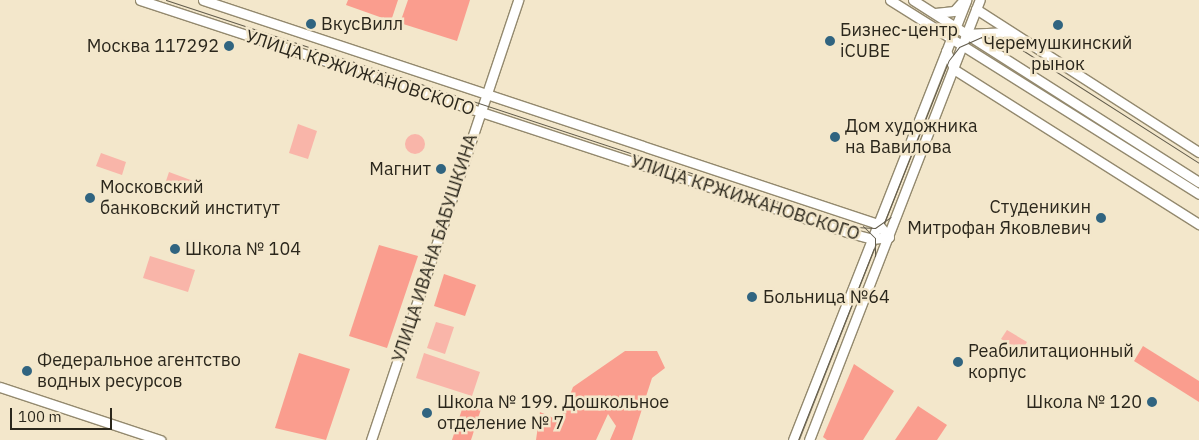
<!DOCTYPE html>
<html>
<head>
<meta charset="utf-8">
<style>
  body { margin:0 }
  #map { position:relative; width:1199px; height:440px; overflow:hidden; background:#f3e7cb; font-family:"IBM Plex Sans",sans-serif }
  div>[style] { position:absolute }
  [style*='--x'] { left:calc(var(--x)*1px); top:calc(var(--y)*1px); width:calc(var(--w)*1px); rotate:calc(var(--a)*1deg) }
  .green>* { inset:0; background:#f9b5a9 }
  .round { border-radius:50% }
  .forest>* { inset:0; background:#fa9d8e }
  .roads { filter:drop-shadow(1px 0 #93896e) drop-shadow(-1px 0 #93896e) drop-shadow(0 1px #93896e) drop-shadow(0 -1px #93896e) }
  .secondary>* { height:9px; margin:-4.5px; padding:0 4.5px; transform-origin:4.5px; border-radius:4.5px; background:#fff }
  .tram>* { height:1px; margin:-0.5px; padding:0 0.5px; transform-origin:0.5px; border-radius:0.5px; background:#625c4c }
  .dots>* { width:14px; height:14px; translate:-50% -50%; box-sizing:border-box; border:2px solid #f3e7cb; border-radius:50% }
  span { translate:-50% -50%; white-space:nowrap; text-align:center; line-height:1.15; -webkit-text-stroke:5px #f3e7cb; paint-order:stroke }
  .poi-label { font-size:18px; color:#2b271c }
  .left { translate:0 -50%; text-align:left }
  .right { translate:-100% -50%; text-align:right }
  .street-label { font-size:18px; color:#2b271c }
  .scale { position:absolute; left:10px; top:408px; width:102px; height:22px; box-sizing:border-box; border:2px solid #2b271c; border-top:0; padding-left:6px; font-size:15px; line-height:18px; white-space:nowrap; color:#2b271c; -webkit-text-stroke:4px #f3e7cb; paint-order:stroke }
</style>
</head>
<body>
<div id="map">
  <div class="green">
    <div style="clip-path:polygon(298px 124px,317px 131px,308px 159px,289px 153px)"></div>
    <div class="round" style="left:405px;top:134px;width:20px;height:20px"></div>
    <div style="clip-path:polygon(101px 153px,126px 162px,122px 175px,96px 166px)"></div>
    <div style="clip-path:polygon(169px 172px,196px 182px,192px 194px,165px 184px)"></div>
    <div style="clip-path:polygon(150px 256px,195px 270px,188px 292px,143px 278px)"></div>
    <div style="clip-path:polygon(436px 322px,454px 327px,445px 354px,427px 348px)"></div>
    <div style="clip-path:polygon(1007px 330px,1027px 342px,1022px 351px,1001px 339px)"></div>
    <div style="clip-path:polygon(424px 353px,480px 372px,472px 396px,416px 378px)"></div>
  </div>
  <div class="forest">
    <div style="clip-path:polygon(348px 0,398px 0,391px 21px,346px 5px)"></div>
    <div style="clip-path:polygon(408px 0,470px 0,457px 41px,400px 23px)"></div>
    <div style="clip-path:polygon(379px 245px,418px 256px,387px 348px,349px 336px)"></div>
    <div style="clip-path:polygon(444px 274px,476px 285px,465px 316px,434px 306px)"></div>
    <div style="clip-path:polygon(1143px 346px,1199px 381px,1199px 402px,1134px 361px)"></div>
    <div style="clip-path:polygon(625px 351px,657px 351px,665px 368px,652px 378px,632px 440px,610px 440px,616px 426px,608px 414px,596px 440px,536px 440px,540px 412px,560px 421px,573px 387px)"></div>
    <div style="clip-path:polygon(299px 353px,350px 369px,326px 440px,275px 428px)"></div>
    <div style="clip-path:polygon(854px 364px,894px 391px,863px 440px,827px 440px,823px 437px)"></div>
    <div style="clip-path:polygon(465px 400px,482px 406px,471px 440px,452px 440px)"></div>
    <div style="clip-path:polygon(918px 406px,947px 425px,937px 440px,895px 440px)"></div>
  </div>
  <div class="roads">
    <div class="secondary">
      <div style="--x:140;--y:0;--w:747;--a:18.17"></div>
      <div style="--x:850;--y:233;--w:23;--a:15"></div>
      <div style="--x:872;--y:239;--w:17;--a:-7"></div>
      <div style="--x:203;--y:0;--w:711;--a:18.36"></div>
      <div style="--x:878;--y:224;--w:17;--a:50"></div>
      <div style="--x:890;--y:0;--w:365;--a:32.1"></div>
      <div style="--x:913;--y:0;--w:339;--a:32.5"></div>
      <div style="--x:976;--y:9;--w:265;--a:32.7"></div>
      <div style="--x:935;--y:13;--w:19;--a:-6"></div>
      <div style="--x:954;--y:11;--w:15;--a:-48"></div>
      <div style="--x:965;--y:34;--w:44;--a:-2.6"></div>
      <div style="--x:946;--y:51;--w:21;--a:65"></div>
      <div style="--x:955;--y:70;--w:289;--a:32.3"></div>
      <div style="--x:0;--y:387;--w:169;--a:18.3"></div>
      <div style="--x:371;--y:440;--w:464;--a:-71.5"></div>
      <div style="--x:793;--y:440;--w:473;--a:-68.5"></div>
      <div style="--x:809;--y:440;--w:472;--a:-68.8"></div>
    </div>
  </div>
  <div class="tram">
    <div style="--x:166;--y:0;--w:725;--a:18.24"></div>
    <div style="--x:855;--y:227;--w:20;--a:3"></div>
    <div style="--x:875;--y:228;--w:19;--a:-35"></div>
    <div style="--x:884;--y:223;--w:175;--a:-68.3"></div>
    <div style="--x:949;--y:60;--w:16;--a:-52"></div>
    <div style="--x:959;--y:47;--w:24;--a:-24"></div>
    <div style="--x:981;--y:37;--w:18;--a:3"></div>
    <div style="--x:999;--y:38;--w:19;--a:25"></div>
    <div style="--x:1016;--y:46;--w:217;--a:32.6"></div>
    <div style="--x:863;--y:226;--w:17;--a:45"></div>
    <div style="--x:875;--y:238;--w:18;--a:90"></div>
    <div style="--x:798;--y:440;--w:206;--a:-68.4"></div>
  </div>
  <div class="dots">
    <div style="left:311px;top:24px;background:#306480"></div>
    <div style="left:1058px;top:25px;background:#306480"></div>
    <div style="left:830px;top:41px;background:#306480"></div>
    <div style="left:229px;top:46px;background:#306480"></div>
    <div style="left:835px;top:137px;background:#306480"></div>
    <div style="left:441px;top:169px;background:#306480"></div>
    <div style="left:90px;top:198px;background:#306480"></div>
    <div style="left:1101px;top:218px;background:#306480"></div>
    <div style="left:175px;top:249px;background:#306480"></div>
    <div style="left:752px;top:297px;background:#306480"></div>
    <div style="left:958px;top:362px;background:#306480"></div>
    <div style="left:27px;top:371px;background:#306480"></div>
    <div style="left:1152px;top:402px;background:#306480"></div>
    <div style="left:427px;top:413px;background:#306480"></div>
  </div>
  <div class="poi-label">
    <span class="left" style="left:321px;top:24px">ВкусВилл</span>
    <span class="left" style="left:840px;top:41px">Бизнес-центр<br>iCUBE</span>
    <span style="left:1058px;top:54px">Черемушкинский<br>рынок</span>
    <span class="right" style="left:219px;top:46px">Москва 117292</span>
    <span class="left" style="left:845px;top:137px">Дом художника<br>на Вавилова</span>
    <span class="right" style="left:431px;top:169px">Магнит</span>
    <span class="left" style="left:100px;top:198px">Московский<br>банковский институт</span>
    <span class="right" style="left:1091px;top:218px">Студеникин<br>Митрофан Яковлевич</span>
    <span class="left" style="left:185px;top:249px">Школа № 104</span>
    <span class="left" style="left:763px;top:297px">Больница №64</span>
    <span class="left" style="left:968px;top:362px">Реабилитационный<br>корпус</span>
    <span class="left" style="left:37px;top:371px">Федеральное агентство<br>водных ресурсов</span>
    <span class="right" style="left:1142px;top:402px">Школа № 120</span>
    <span class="left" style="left:437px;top:413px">Школа № 199. Дошкольное<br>отделение № 7</span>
  </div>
  <div class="street-label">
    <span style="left:360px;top:73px;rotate:18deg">УЛИЦА КРЖИЖАНОВСКОГО</span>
    <span style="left:745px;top:198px;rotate:18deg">УЛИЦА КРЖИЖАНОВСКОГО</span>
    <span style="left:435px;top:248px;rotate:-72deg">УЛИЦА ИВАНА БАБУШКИНА</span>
  </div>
  <div class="scale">100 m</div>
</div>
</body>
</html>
